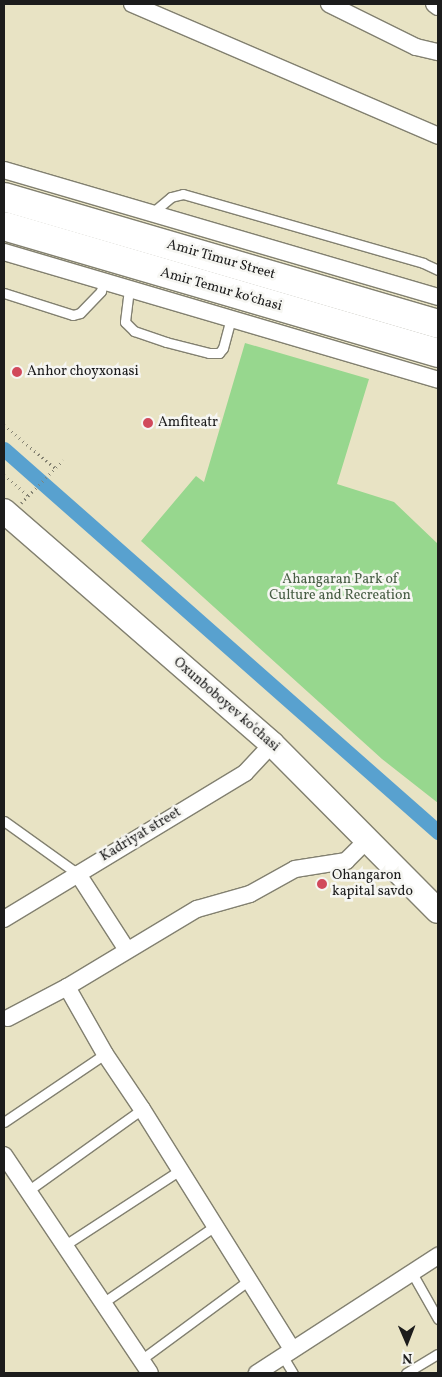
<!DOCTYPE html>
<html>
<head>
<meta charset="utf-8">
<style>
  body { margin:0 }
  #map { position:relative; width:442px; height:1377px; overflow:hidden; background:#e8e3c4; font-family:Vollkorn,serif }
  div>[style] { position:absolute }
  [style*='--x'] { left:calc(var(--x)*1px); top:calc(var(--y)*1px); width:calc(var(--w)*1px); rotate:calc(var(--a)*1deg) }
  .green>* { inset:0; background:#97d78e }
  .canal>* { height:15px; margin:-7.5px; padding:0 7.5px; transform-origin:7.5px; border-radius:7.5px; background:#58a1cf }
  .path>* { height:2.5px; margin-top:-1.25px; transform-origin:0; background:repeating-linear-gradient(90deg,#828070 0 1px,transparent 0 5px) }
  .roads { filter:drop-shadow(1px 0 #828070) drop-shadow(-1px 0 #828070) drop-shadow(0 1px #828070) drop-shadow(0 -1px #828070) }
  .lane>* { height:9px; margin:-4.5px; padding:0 4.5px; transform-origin:4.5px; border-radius:4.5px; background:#fff }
  .street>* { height:16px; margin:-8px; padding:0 8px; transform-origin:8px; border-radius:8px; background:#fff }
  .secondary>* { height:24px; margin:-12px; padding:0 12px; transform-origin:12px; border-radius:12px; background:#fff }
  .highway>* { height:28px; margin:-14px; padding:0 14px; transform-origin:14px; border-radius:14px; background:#fff }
  .dots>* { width:14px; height:14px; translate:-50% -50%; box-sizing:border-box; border:2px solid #f6f6f2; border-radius:50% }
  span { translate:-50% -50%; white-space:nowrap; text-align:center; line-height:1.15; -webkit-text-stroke:5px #f6f6f2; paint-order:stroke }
  .street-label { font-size:14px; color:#1c1c1c }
  .poi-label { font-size:14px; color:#1c1c1c }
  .left { translate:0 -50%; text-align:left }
  .park-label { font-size:14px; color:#475d44 }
  .frame { position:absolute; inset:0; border:5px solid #1c1c1c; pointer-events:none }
  .north { position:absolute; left:382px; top:1317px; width:50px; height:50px; -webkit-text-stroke:4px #f6f6f2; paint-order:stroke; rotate:179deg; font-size:14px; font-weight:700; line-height:20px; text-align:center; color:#1c1c1c }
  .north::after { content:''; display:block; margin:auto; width:18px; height:22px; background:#1c1c1c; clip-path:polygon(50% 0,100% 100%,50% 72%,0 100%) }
</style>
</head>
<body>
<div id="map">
  <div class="green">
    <div style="clip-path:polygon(245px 343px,369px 379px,337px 484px,394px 502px,438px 544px,438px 803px,382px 759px,141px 541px,196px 476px,204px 482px)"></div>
  </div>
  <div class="canal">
    <div style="--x:4;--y:449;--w:579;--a:41.43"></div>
  </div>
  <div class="path">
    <div style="--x:4;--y:425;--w:67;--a:40.1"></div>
    <div style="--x:4;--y:475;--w:33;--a:40"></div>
    <div style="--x:21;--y:503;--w:60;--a:-45.7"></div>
  </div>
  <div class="roads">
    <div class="lane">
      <div style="--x:152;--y:213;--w:25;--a:-40"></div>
      <div style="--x:171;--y:197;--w:12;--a:-14"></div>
      <div style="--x:183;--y:194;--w:250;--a:16"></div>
      <div style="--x:423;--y:263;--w:17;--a:25"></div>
      <div style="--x:129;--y:289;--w:33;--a:97"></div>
      <div style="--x:125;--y:322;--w:13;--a:45"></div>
      <div style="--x:134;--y:331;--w:34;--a:19"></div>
      <div style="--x:166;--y:342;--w:44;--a:14.3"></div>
      <div style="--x:209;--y:353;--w:10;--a:0"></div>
      <div style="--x:219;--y:353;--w:6;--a:-51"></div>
      <div style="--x:223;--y:348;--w:30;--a:-75"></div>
      <div style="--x:4;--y:293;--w:72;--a:17.7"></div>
      <div style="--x:73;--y:315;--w:7;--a:-16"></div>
      <div style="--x:80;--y:313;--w:30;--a:-46"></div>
      <div style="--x:101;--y:291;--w:9;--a:-77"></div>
      <div style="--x:4;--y:821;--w:91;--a:35.6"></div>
      <div style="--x:4;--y:1122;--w:122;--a:-34"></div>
      <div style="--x:29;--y:1190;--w:139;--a:-35.6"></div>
      <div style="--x:65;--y:1245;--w:137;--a:-33.1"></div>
      <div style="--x:412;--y:1273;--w:53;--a:60.5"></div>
      <div style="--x:104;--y:1302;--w:135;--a:-34.4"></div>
      <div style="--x:282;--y:1355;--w:21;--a:59"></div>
      <div style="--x:142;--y:1359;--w:133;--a:-36.4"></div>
      <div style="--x:406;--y:1373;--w:37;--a:-31"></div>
    </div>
    <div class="street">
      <div style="--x:132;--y:4;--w:333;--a:23.3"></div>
      <div style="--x:329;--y:4;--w:97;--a:26.3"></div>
      <div style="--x:416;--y:47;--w:23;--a:13"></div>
      <div style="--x:434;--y:4;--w:5;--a:37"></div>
      <div style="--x:4;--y:170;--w:452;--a:16.3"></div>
      <div style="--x:4;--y:252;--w:452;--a:16.4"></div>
      <div style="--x:78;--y:874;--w:90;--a:57.2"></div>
      <div style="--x:4;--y:919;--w:282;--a:-31.2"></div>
      <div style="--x:245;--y:773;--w:40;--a:-47"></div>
      <div style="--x:67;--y:987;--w:77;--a:60.4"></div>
      <div style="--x:105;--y:1054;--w:66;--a:56.1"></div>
      <div style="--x:142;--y:1109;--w:283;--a:58"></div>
      <div style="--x:8;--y:1018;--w:67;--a:-27.7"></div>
      <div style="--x:67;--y:987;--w:152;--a:-31"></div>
      <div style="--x:197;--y:909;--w:55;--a:-15.8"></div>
      <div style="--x:250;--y:894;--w:51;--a:-29.1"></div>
      <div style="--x:295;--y:869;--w:52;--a:-8.9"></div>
      <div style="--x:346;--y:861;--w:30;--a:-45"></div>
      <div style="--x:4;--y:1155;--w:262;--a:56.2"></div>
      <div style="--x:257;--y:1373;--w:216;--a:-32.9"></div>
    </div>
    <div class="secondary">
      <div style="--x:4;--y:511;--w:355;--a:41"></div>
      <div style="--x:272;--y:744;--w:235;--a:45.2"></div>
    </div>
    <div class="highway">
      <div style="--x:4;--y:197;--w:452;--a:16.3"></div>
      <div style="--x:4;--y:226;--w:452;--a:16.3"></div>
    </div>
  </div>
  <div class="dots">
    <div style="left:17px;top:372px;background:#d1495b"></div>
    <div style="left:148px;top:423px;background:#d1495b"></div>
    <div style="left:322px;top:884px;background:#d1495b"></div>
  </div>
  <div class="street-label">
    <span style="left:221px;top:260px;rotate:16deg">Amir Timur Street</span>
    <span style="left:221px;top:290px;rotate:16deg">Amir Temur koʻchasi</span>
    <span style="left:226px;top:705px;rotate:41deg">Oxunboboyev ko'chasi</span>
    <span style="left:141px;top:835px;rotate:-31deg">Kadriyat street</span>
  </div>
  <div class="poi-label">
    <span class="left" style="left:27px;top:372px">Anhor choyxonasi</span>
    <span class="left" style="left:158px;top:423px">Amfiteatr</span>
    <span class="left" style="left:332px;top:884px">Ohangaron<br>kapital savdo</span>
  </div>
  <div class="park-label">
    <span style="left:340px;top:588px">Ahangaran Park of<br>Culture and Recreation</span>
  </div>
  <div class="frame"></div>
  <div class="north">N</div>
</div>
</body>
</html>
